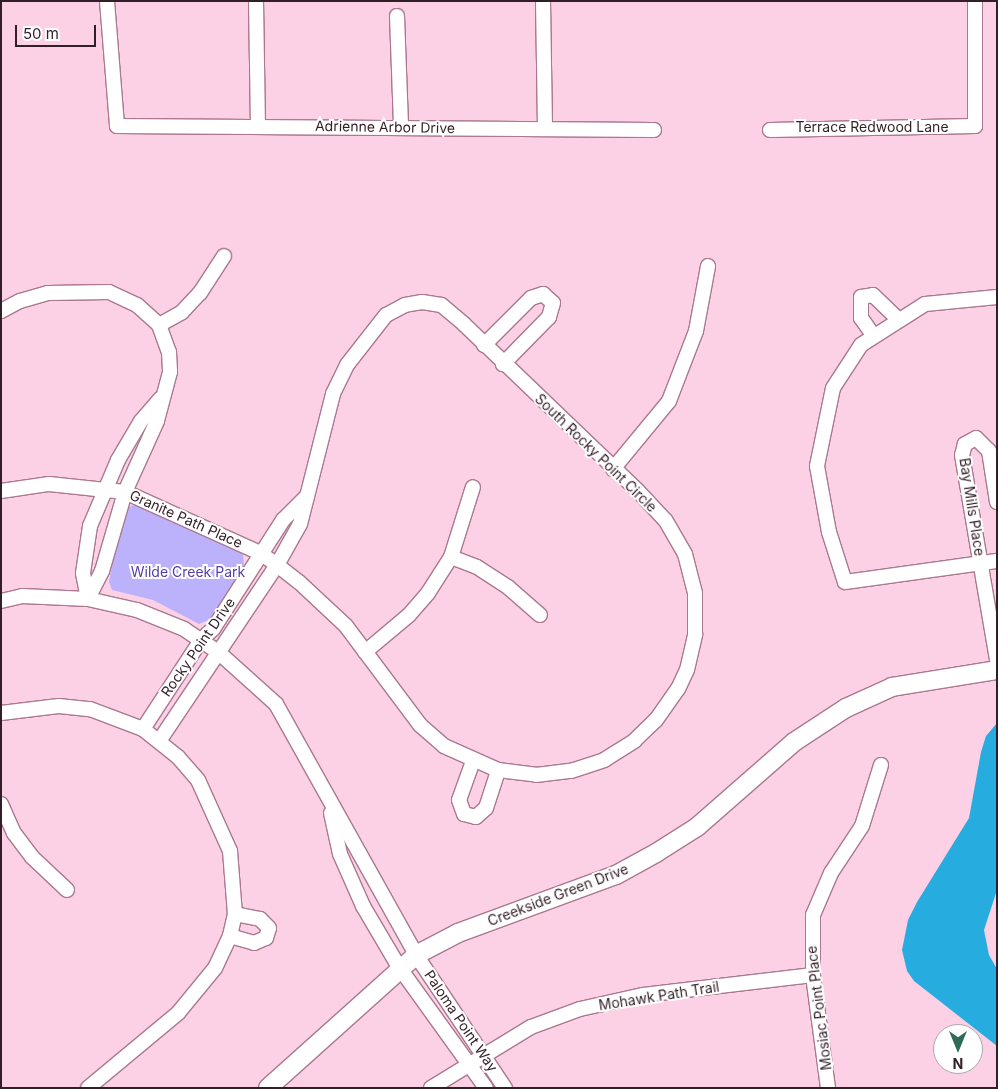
<!DOCTYPE html>
<html>
<head>
<meta charset="utf-8">
<style>
  body { margin:0 }
  #map { position:relative; width:998px; height:1089px; overflow:hidden; background:#fdd1e5; font-family:Inter,sans-serif }
  div>[style] { position:absolute }
  [style*='--x'] { left:calc(var(--x)*1px); top:calc(var(--y)*1px); width:calc(var(--w)*1px); rotate:calc(var(--a)*1deg) }
  .green>* { inset:0; background:#bcb2fc }
  .water>* { inset:0; background:#27acdf }
  .roads { filter:drop-shadow(1px 0 #aa788f) drop-shadow(-1px 0 #aa788f) drop-shadow(0 1px #aa788f) drop-shadow(0 -1px #aa788f) }
  .minor>* { height:14px; margin:-7px; padding:0 7px; transform-origin:7px; border-radius:7px; background:#fff }
  .major>* { height:18px; margin:-9px; padding:0 9px; transform-origin:9px; border-radius:9px; background:#fff }
  span { translate:-50% -50%; white-space:nowrap; text-align:center; line-height:1.15; -webkit-text-stroke:4px #fff; paint-order:stroke }
  .street-label { font-size:14px; color:#321e27 }
  .park-label { font-size:14px; color:#563ca4 }
  .frame { position:absolute; inset:0; border:2px solid #321e27; pointer-events:none }
  .north { position:absolute; left:933px; top:1024px; width:50px; height:50px; box-sizing:border-box; background:#fff; border:1px solid #ada5a9; border-radius:50%; rotate:180deg; font-size:14px; font-weight:700; line-height:20px; text-align:center; color:#321e27 }
  .north::after { content:''; display:block; margin:auto; width:18px; height:22px; background:#2d6b57; clip-path:polygon(50% 0,100% 100%,50% 72%,0 100%) }
  .scale { position:absolute; left:15px; top:25px; width:81px; height:22px; box-sizing:border-box; border:2px solid #321e27; border-top:0; padding-left:6px; font-size:15px; line-height:18px; white-space:nowrap; color:#321e27; -webkit-text-stroke:4px #fff; paint-order:stroke }
</style>
</head>
<body>
<div id="map">
  <div class="green">
    <div style="clip-path:polygon(134px 505px,243px 554px,244px 566px,209px 620px,199px 624px,153px 600px,112px 590px,109px 582px,117px 535px,125px 509px)"></div>
  </div>
  <div class="water">
    <div style="clip-path:polygon(997px 723px,997px 890px,984px 930px,989px 955px,997px 969px,997px 1046px,914px 981px,907px 971px,902px 950px,908px 920px,917px 902px,969px 818px,981px 752px,986px 736px)"></div>
  </div>
  <div class="roads">
    <div class="minor">
      <div style="--x:107;--y:1;--w:125;--a:85.4"></div>
      <div style="--x:117;--y:126;--w:537;--a:0.43"></div>
      <div style="--x:256;--y:1;--w:125;--a:89.1"></div>
      <div style="--x:543;--y:1;--w:128;--a:89.1"></div>
      <div style="--x:397;--y:16;--w:111;--a:87.9"></div>
      <div style="--x:770;--y:130;--w:205;--a:-1.1"></div>
      <div style="--x:975;--y:126;--w:125;--a:-90"></div>
      <div style="--x:997;--y:297;--w:72;--a:174.4"></div>
      <div style="--x:925;--y:304;--w:76;--a:147.4"></div>
      <div style="--x:861;--y:345;--w:51;--a:123.1"></div>
      <div style="--x:833;--y:388;--w:80;--a:101.6"></div>
      <div style="--x:817;--y:466;--w:67;--a:79.7"></div>
      <div style="--x:829;--y:532;--w:52;--a:72.3"></div>
      <div style="--x:845;--y:582;--w:153;--a:-7.9"></div>
      <div style="--x:1;--y:311;--w:21;--a:-28"></div>
      <div style="--x:20;--y:301;--w:29;--a:-16"></div>
      <div style="--x:48;--y:293;--w:61;--a:-0.9"></div>
      <div style="--x:109;--y:292;--w:31;--a:25"></div>
      <div style="--x:137;--y:305;--w:30;--a:42"></div>
      <div style="--x:159;--y:325;--w:29;--a:70"></div>
      <div style="--x:169;--y:352;--w:20;--a:87"></div>
      <div style="--x:170;--y:372;--w:51;--a:104.9"></div>
      <div style="--x:157;--y:421;--w:78;--a:114.3"></div>
      <div style="--x:125;--y:492;--w:82;--a:106.2"></div>
      <div style="--x:102;--y:571;--w:31;--a:117"></div>
      <div style="--x:159;--y:325;--w:26;--a:-29"></div>
      <div style="--x:182;--y:312;--w:26;--a:-47"></div>
      <div style="--x:200;--y:293;--w:44;--a:-57"></div>
      <div style="--x:873;--y:335;--w:21;--a:-125"></div>
      <div style="--x:861;--y:318;--w:21;--a:-90"></div>
      <div style="--x:861;--y:297;--w:12;--a:-9"></div>
      <div style="--x:873;--y:295;--w:35;--a:44"></div>
      <div style="--x:484;--y:345;--w:66;--a:-45"></div>
      <div style="--x:531;--y:298;--w:13;--a:-18"></div>
      <div style="--x:543;--y:294;--w:13;--a:42"></div>
      <div style="--x:553;--y:303;--w:15;--a:106"></div>
      <div style="--x:549;--y:317;--w:66;--a:134.4"></div>
      <div style="--x:613;--y:469;--w:88;--a:-50.5"></div>
      <div style="--x:669;--y:401;--w:75;--a:-68.9"></div>
      <div style="--x:696;--y:331;--w:66;--a:-79.5"></div>
      <div style="--x:1;--y:491;--w:49;--a:-8.3"></div>
      <div style="--x:49;--y:484;--w:76;--a:6"></div>
      <div style="--x:125;--y:492;--w:148;--a:24.3"></div>
      <div style="--x:260;--y:553;--w:21;--a:35"></div>
      <div style="--x:277;--y:565;--w:28;--a:38"></div>
      <div style="--x:299;--y:582;--w:64;--a:43.1"></div>
      <div style="--x:346;--y:626;--w:124;--a:53.2"></div>
      <div style="--x:420;--y:725;--w:32;--a:41"></div>
      <div style="--x:444;--y:746;--w:59;--a:24"></div>
      <div style="--x:498;--y:770;--w:38;--a:7"></div>
      <div style="--x:536;--y:775;--w:35;--a:-7"></div>
      <div style="--x:571;--y:771;--w:35;--a:-18"></div>
      <div style="--x:604;--y:760;--w:36;--a:-32"></div>
      <div style="--x:634;--y:741;--w:30;--a:-44"></div>
      <div style="--x:656;--y:720;--w:38;--a:-55"></div>
      <div style="--x:678;--y:689;--w:21;--a:-65"></div>
      <div style="--x:687;--y:670;--w:37;--a:-77"></div>
      <div style="--x:695;--y:634;--w:41;--a:-90"></div>
      <div style="--x:695;--y:593;--w:40;--a:-104.4"></div>
      <div style="--x:685;--y:554;--w:39;--a:-120"></div>
      <div style="--x:665;--y:520;--w:40;--a:-133"></div>
      <div style="--x:638;--y:491;--w:241;--a:-136.2"></div>
      <div style="--x:464;--y:324;--w:30;--a:-140"></div>
      <div style="--x:441;--y:305;--w:19;--a:-171"></div>
      <div style="--x:422;--y:302;--w:17;--a:170"></div>
      <div style="--x:405;--y:305;--w:21;--a:152"></div>
      <div style="--x:386;--y:315;--w:63;--a:128"></div>
      <div style="--x:347;--y:365;--w:32;--a:116"></div>
      <div style="--x:333;--y:394;--w:134;--a:104.2"></div>
      <div style="--x:300;--y:524;--w:47;--a:119.3"></div>
      <div style="--x:277;--y:565;--w:211;--a:123.8"></div>
      <div style="--x:997;--y:502;--w:52;--a:-98.9"></div>
      <div style="--x:989;--y:451;--w:18;--a:-135"></div>
      <div style="--x:976;--y:438;--w:13;--a:151"></div>
      <div style="--x:965;--y:444;--w:11;--a:105"></div>
      <div style="--x:962;--y:455;--w:207;--a:80.3"></div>
      <div style="--x:451;--y:557;--w:28;--a:21"></div>
      <div style="--x:477;--y:567;--w:38;--a:33"></div>
      <div style="--x:509;--y:588;--w:41;--a:41.1"></div>
      <div style="--x:88;--y:599;--w:26;--a:-101"></div>
      <div style="--x:83;--y:573;--w:48;--a:-81.5"></div>
      <div style="--x:90;--y:526;--w:72;--a:-67"></div>
      <div style="--x:118;--y:460;--w:45;--a:-59.5"></div>
      <div style="--x:141;--y:421;--w:30;--a:-49"></div>
      <div style="--x:1;--y:601;--w:22;--a:-13"></div>
      <div style="--x:22;--y:596;--w:66;--a:2.6"></div>
      <div style="--x:88;--y:599;--w:50;--a:12.7"></div>
      <div style="--x:137;--y:610;--w:51;--a:22"></div>
      <div style="--x:184;--y:629;--w:40;--a:34"></div>
      <div style="--x:217;--y:651;--w:79;--a:41.9"></div>
      <div style="--x:276;--y:704;--w:287;--a:60.8"></div>
      <div style="--x:416;--y:955;--w:160;--a:56.2"></div>
      <div style="--x:365;--y:652;--w:57;--a:-40.1"></div>
      <div style="--x:409;--y:615;--w:29;--a:-49"></div>
      <div style="--x:428;--y:593;--w:43;--a:-57.4"></div>
      <div style="--x:451;--y:557;--w:73;--a:-72.6"></div>
      <div style="--x:1;--y:713;--w:58;--a:-6.9"></div>
      <div style="--x:59;--y:706;--w:31;--a:6"></div>
      <div style="--x:90;--y:709;--w:57;--a:20.7"></div>
      <div style="--x:143;--y:729;--w:45;--a:38.7"></div>
      <div style="--x:178;--y:757;--w:30;--a:49"></div>
      <div style="--x:198;--y:780;--w:78;--a:65.7"></div>
      <div style="--x:230;--y:851;--w:63;--a:85.5"></div>
      <div style="--x:235;--y:914;--w:23;--a:103"></div>
      <div style="--x:230;--y:936;--w:35;--a:115"></div>
      <div style="--x:215;--y:968;--w:58;--a:129.4"></div>
      <div style="--x:178;--y:1013;--w:117;--a:140.2"></div>
      <div style="--x:143;--y:729;--w:106;--a:-56.9"></div>
      <div style="--x:201;--y:640;--w:16;--a:-43"></div>
      <div style="--x:213;--y:629;--w:130;--a:-57.3"></div>
      <div style="--x:283;--y:520;--w:34;--a:-45"></div>
      <div style="--x:473;--y:761;--w:41;--a:109.7"></div>
      <div style="--x:459;--y:800;--w:15;--a:70"></div>
      <div style="--x:464;--y:814;--w:12;--a:14"></div>
      <div style="--x:476;--y:817;--w:13;--a:-42"></div>
      <div style="--x:486;--y:808;--w:40;--a:-72"></div>
      <div style="--x:1;--y:804;--w:32;--a:66"></div>
      <div style="--x:14;--y:833;--w:30;--a:53"></div>
      <div style="--x:32;--y:857;--w:48;--a:43.3"></div>
      <div style="--x:331;--y:813;--w:42;--a:77.6"></div>
      <div style="--x:340;--y:854;--w:57;--a:66.1"></div>
      <div style="--x:363;--y:906;--w:71;--a:59.5"></div>
      <div style="--x:399;--y:967;--w:149;--a:54.3"></div>
      <div style="--x:230;--y:936;--w:25;--a:16"></div>
      <div style="--x:254;--y:943;--w:13;--a:-23"></div>
      <div style="--x:266;--y:938;--w:10;--a:-73"></div>
      <div style="--x:269;--y:928;--w:13;--a:-135"></div>
      <div style="--x:260;--y:919;--w:25;--a:-169"></div>
      <div style="--x:431;--y:1088;--w:117;--a:-31.4"></div>
      <div style="--x:531;--y:1027;--w:52;--a:-20.2"></div>
      <div style="--x:580;--y:1009;--w:65;--a:-12.5"></div>
      <div style="--x:643;--y:995;--w:171;--a:-6.7"></div>
      <div style="--x:828;--y:1088;--w:114;--a:-97.6"></div>
      <div style="--x:813;--y:975;--w:60;--a:-90"></div>
      <div style="--x:813;--y:915;--w:46;--a:-66.8"></div>
      <div style="--x:831;--y:873;--w:56;--a:-56.6"></div>
      <div style="--x:862;--y:826;--w:64;--a:-72.7"></div>
    </div>
    <div class="major">
      <div style="--x:268;--y:1088;--w:199;--a:-41.9"></div>
      <div style="--x:416;--y:955;--w:47;--a:-27.6"></div>
      <div style="--x:458;--y:933;--w:168;--a:-20.2"></div>
      <div style="--x:616;--y:875;--w:46;--a:-28.8"></div>
      <div style="--x:656;--y:853;--w:49;--a:-32.4"></div>
      <div style="--x:697;--y:827;--w:129;--a:-41.2"></div>
      <div style="--x:794;--y:742;--w:62;--a:-33.2"></div>
      <div style="--x:846;--y:708;--w:51;--a:-24.5"></div>
      <div style="--x:892;--y:687;--w:106;--a:-9.2"></div>
    </div>
  </div>
  <div class="street-label">
    <span style="left:385px;top:127px;rotate:1deg">Adrienne Arbor Drive</span>
    <span style="left:872px;top:127px">Terrace Redwood Lane</span>
    <span style="left:596px;top:453px;rotate:44deg">South Rocky Point Circle</span>
    <span style="left:972px;top:507px;rotate:81deg">Bay Mills Place</span>
    <span style="left:186px;top:519px;rotate:24deg">Granite Path Place</span>
    <span style="left:198px;top:647px;rotate:-55deg">Rocky Point Drive</span>
    <span style="left:558px;top:895px;rotate:-21deg">Creekside Green Drive</span>
    <span style="left:659px;top:996px;rotate:-9deg">Mohawk Path Trail</span>
    <span style="left:819px;top:1008px;rotate:-97deg">Mosiac Point Place</span>
    <span style="left:461px;top:1021px;rotate:56deg">Paloma Point Way</span>
  </div>
  <div class="park-label">
    <span style="left:188px;top:572px">Wilde Creek Park</span>
  </div>
  <div class="frame"></div>
  <div class="north">N</div>
  <div class="scale">50 m</div>
</div>
</body>
</html>
